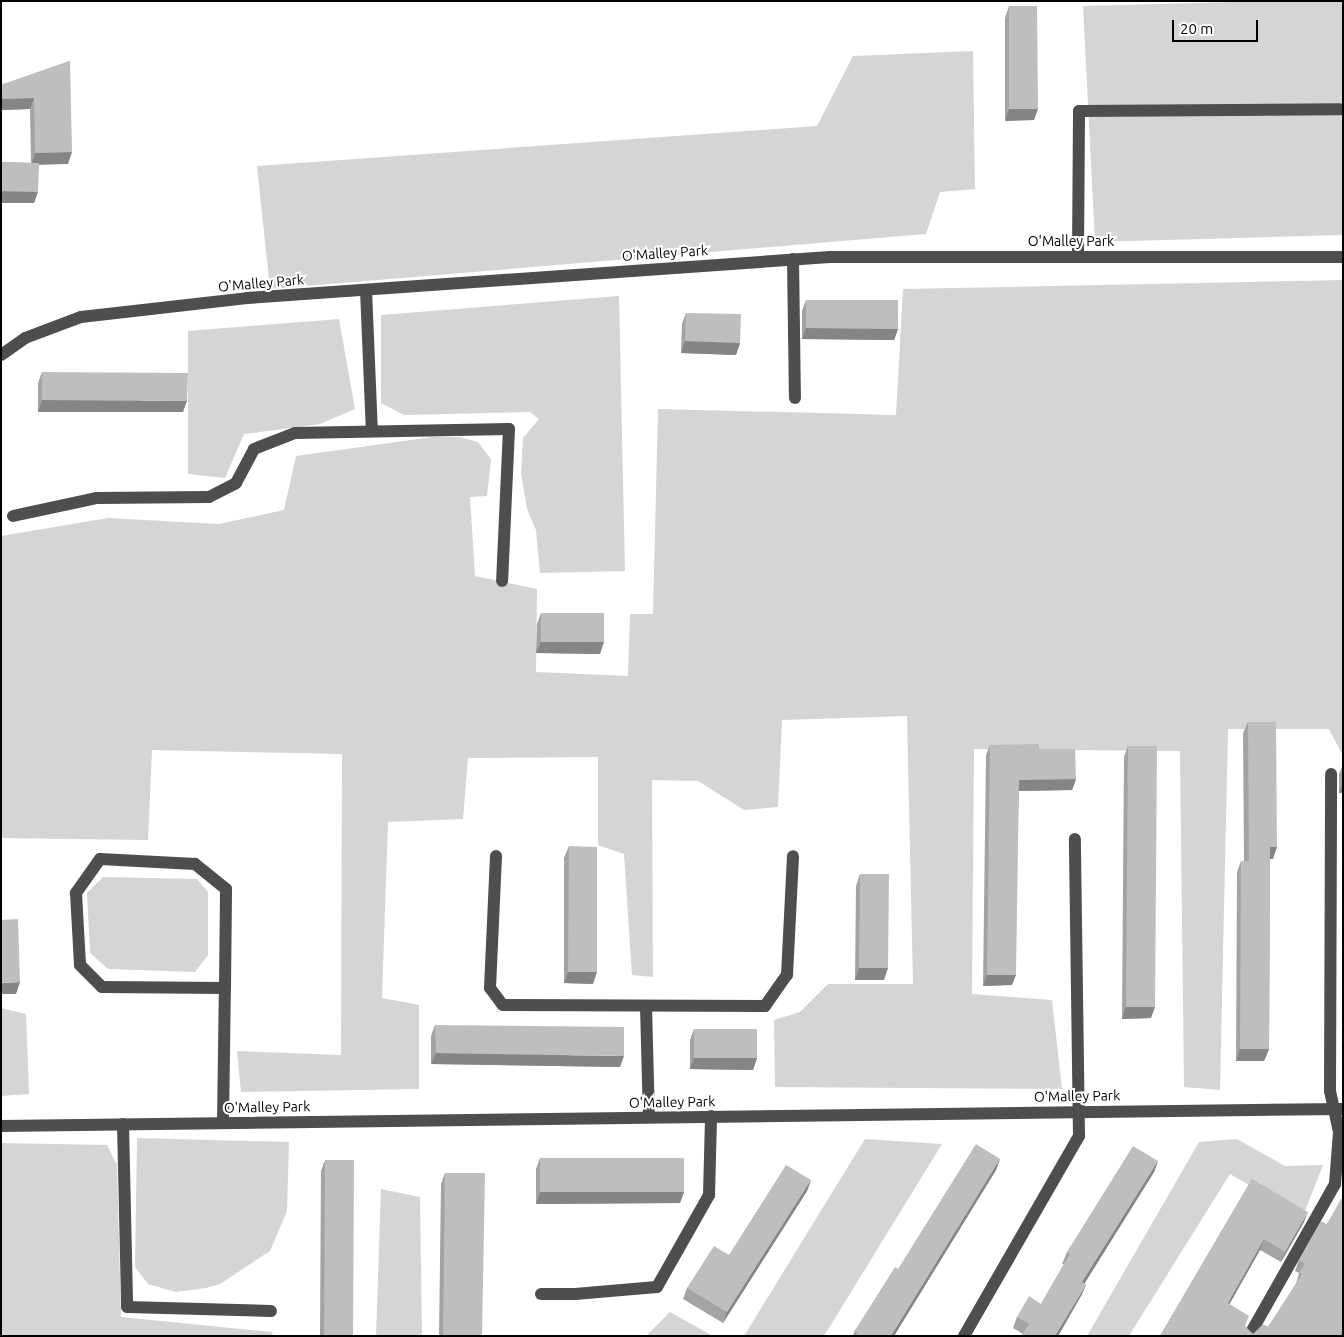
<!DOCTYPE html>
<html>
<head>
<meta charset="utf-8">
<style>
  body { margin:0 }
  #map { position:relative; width:1344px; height:1337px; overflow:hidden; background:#fff; font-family:Ubuntu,sans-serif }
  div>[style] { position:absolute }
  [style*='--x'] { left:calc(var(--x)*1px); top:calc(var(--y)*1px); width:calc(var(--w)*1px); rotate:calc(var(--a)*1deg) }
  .green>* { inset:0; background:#d5d5d5 }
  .minor>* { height:12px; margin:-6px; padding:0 6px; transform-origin:6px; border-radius:6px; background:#4e4e4e }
  .wall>* { inset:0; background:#a3a3a3 }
  .shaded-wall>* { inset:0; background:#858585 }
  .building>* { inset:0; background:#bebebe }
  span { translate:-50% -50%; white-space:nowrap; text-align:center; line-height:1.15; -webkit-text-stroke:4px #fff; paint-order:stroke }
  .street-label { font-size:14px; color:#000 }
  .frame { position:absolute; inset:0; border:2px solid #000; pointer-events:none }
  .scale { position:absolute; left:1172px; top:20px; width:86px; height:22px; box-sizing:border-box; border:2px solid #000; border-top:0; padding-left:6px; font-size:15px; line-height:18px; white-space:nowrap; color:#000; -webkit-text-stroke:4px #fff; paint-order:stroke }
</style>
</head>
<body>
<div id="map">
  <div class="green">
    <div style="clip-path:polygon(1275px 1px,1343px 1px,1343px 235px,1095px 242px,1083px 6px)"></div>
    <div style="clip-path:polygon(973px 51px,975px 189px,940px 192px,926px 234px,270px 289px,257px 166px,817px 126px,853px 56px)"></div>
    <div style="clip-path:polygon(1343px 280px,1343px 756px,1329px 729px,1228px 729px,1220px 1090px,1184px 1087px,1180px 751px,974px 749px,972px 994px,1052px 1000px,1062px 1089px,775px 1087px,774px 1020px,800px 1012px,828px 984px,913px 984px,907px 716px,782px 720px,778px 807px,744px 810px,698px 781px,652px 780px,653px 977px,632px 975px,624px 854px,598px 845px,598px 757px,468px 758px,463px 819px,388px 822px,382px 998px,419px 1005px,419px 1089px,241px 1092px,237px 1051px,341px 1055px,342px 754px,152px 750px,148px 840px,1px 838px,1px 536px,108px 518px,219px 524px,284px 510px,296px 456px,432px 437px,459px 437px,478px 442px,491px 459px,487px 496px,470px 497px,475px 576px,537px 589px,536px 672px,628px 676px,630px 614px,653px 614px,658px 409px,896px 415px,903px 289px)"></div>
    <div style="clip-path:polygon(619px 296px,625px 571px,540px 573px,536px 530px,527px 509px,521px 473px,523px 438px,539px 419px,530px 412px,404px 415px,381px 403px,381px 315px)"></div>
    <div style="clip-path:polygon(339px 319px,355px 409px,320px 424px,244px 434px,225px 478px,188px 474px,188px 331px)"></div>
    <div style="clip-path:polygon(103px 877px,197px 879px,208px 892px,208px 955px,195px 972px,108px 969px,90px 953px,87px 893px)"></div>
    <div style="clip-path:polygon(1px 1008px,26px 1014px,29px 1094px,1px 1096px)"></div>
    <div style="clip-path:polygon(137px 1138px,289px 1142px,287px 1211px,270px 1251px,220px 1284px,206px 1288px,176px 1292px,148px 1284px,135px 1267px)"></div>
    <div style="clip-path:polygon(865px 1139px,942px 1144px,824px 1336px,744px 1336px)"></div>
    <div style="clip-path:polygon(1237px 1139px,1285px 1166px,1323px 1165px,1303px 1216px,1230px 1174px,1129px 1336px,1087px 1336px,1199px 1142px)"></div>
    <div style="clip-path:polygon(1px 1143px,107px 1145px,117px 1165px,121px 1317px,272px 1332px,273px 1336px,1px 1336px)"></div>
    <div style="clip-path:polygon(381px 1189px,420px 1197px,422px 1336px,376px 1336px)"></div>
    <div style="clip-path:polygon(670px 1312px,713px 1336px,646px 1336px)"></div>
  </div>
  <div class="minor">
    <div style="--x:1078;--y:256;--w:145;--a:-89.6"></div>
    <div style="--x:1079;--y:111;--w:261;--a:-0.4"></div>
    <div style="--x:793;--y:259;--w:139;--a:89.2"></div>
    <div style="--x:366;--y:290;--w:141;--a:87.6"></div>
    <div style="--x:1;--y:355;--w:29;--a:-35"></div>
    <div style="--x:25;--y:338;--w:60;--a:-20.6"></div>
    <div style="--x:81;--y:317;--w:167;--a:-6.5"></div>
    <div style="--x:247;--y:298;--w:584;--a:-4.02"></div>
    <div style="--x:830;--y:257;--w:513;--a:0"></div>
    <div style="--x:13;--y:516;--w:86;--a:-12.1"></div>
    <div style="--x:97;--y:498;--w:112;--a:-0.5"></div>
    <div style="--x:209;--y:497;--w:30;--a:-27"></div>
    <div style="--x:236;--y:483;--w:38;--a:-62"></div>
    <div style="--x:254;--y:449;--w:44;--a:-21.3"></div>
    <div style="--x:295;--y:433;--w:214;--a:-1.1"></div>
    <div style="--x:509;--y:429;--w:152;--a:92.6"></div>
    <div style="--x:496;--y:856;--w:132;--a:92.6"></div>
    <div style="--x:490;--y:988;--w:21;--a:53"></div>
    <div style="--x:503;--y:1005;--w:262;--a:0.2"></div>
    <div style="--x:765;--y:1006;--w:38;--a:-55"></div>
    <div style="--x:787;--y:975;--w:119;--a:-87.1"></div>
    <div style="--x:646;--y:1006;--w:111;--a:88.5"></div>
    <div style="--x:223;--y:1123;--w:135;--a:-89.2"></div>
    <div style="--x:225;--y:988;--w:99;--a:-89.4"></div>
    <div style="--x:226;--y:889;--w:40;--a:-141"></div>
    <div style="--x:195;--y:864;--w:95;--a:-177"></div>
    <div style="--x:100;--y:859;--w:42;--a:125.2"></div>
    <div style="--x:76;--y:893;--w:72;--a:86.8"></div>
    <div style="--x:80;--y:965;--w:31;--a:45"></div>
    <div style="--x:102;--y:987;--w:123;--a:0.5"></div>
    <div style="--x:123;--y:1124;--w:183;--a:88.7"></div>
    <div style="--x:127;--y:1307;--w:144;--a:1.6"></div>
    <div style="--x:1;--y:1126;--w:1342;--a:-0.73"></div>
    <div style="--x:541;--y:1294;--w:34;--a:0"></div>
    <div style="--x:575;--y:1294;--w:82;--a:-4.9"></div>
    <div style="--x:657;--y:1287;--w:106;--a:-60.5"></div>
    <div style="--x:709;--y:1195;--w:79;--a:-88.5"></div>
    <div style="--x:964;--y:1336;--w:231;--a:-60.1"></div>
    <div style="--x:1079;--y:1136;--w:297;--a:-90.8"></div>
    <div style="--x:1249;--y:1336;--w:175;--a:-60.5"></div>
    <div style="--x:1335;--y:1184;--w:52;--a:-85.6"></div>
    <div style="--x:1339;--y:1132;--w:42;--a:-102.4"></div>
    <div style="--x:1330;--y:1091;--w:317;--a:-89.8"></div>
  </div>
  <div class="wall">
    <div style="clip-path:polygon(1009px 6px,1034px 120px,1005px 121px,1005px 18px)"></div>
    <div style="clip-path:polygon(70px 61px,68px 164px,39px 164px,34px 203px,1px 203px,1px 162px,31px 163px,30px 109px,1px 110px,1px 85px)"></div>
    <div style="clip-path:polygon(806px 300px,898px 329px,894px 340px,802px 339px,802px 311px)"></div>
    <div style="clip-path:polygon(686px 313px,740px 343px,736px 355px,681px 353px,682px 324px)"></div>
    <div style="clip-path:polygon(42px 372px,183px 412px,38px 412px,38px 383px)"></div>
    <div style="clip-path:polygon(541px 613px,600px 654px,536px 653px,537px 624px)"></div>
    <div style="clip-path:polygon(1248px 722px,1273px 859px,1270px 859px,1269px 1049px,1264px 1061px,1236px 1061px,1237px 872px,1241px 861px,1244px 861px,1243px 733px)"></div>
    <div style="clip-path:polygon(990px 745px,1039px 749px,1076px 779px,1072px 790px,1019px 791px,1012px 985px,983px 986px,986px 755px)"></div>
    <div style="clip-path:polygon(1128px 746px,1151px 1018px,1122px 1019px,1124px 757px)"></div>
    <div style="clip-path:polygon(1343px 764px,1343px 793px,1339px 793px,1339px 774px)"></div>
    <div style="clip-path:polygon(569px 846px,593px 984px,564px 983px,564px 858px)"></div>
    <div style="clip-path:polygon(860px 874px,884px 980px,855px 980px,856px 886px)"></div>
    <div style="clip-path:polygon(435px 1025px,620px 1067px,431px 1064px,431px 1036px)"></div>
    <div style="clip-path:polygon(694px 1029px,757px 1058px,753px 1070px,690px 1069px,690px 1040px)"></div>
    <div style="clip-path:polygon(540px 1158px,684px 1192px,680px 1203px,536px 1204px,536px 1169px)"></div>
    <div style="clip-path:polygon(1000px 1159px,996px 1170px,894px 1336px,853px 1336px,854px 1332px,898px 1269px)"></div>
    <div style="clip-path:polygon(325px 1160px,353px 1336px,320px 1336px,321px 1171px)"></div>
    <div style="clip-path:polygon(1158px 1161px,1154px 1172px,1084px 1284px,1086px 1285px,1081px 1296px,1058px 1336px,1021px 1336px,1023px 1334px,1013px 1328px,1017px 1317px,1041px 1304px,1064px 1264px,1062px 1264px,1067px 1252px)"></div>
    <div style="clip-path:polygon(445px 1173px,482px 1336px,439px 1336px,441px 1184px)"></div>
    <div style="clip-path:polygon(1252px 1179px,1304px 1222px,1281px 1262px,1260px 1250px,1229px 1304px,1245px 1327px,1253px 1334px,1268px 1327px,1296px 1284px,1299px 1273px,1295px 1271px,1299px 1260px,1327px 1224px,1343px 1200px,1343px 1335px,1342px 1336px,1160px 1336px)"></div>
    <div style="clip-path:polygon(811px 1180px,807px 1191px,723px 1323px,683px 1299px,687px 1288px,729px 1255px)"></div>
  </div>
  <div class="shaded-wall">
    <div style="clip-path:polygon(34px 98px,30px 109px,1px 110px,1px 99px)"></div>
    <div style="clip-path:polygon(1009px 109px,1038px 109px,1034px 120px,1005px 121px)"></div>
    <div style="clip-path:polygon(72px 152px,68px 164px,31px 165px,35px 153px)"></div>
    <div style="clip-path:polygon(1px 191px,38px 192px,34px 203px,1px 203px)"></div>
    <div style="clip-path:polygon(806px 328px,898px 329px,894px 340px,802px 339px)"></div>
    <div style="clip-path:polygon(685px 341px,740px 343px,736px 355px,681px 353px)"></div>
    <div style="clip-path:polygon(42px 400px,187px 401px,183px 412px,38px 412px)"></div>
    <div style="clip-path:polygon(541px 642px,604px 642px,600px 654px,536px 653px)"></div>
    <div style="clip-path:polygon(1076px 779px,1072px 790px,1015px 791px,1019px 780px)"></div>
    <div style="clip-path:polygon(1343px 783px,1343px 793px,1339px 793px)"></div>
    <div style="clip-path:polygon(1270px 847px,1277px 847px,1273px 859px,1266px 859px)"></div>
    <div style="clip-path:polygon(859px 968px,888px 968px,884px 980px,855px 980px)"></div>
    <div style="clip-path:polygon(568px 972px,597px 972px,593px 984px,564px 983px)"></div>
    <div style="clip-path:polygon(987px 975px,1016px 975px,1012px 985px,983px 986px)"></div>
    <div style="clip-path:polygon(20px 982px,16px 994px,1px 994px,1px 983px)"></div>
    <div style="clip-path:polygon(1126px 1007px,1155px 1007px,1151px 1018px,1122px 1019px)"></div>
    <div style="clip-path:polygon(1240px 1049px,1269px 1049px,1264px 1061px,1236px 1061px)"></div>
    <div style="clip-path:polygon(436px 1053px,624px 1056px,620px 1067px,431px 1064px)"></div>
    <div style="clip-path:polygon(694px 1058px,757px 1058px,753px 1070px,690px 1069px)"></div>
    <div style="clip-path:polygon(1000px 1159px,996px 1170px,894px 1336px,891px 1336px)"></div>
    <div style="clip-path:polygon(1158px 1161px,1154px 1172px,1078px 1294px,1082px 1282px)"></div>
    <div style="clip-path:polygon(811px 1180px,807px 1191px,723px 1323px,727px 1312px)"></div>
    <div style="clip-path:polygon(540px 1192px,684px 1192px,680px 1203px,536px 1204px)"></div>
    <div style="clip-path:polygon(1308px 1212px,1304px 1222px,1281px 1262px,1285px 1252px)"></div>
    <div style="clip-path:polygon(1264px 1239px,1260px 1250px,1224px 1314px,1228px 1303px)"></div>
    <div style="clip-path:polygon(1086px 1285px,1081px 1296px,1058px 1336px,1055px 1336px)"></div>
  </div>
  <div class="building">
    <div style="clip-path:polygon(1009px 6px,1037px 6px,1038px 109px,1009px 109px)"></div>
    <div style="clip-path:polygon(70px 61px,72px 152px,35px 153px,34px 98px,1px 99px,1px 85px)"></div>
    <div style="clip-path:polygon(1px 162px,39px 163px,38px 192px,1px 191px)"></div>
    <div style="clip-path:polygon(806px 300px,898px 300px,898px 329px,806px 328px)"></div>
    <div style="clip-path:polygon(686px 313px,741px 314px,740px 343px,685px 341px)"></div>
    <div style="clip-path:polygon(42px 372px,188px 373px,187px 401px,42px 400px)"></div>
    <div style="clip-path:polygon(541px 613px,604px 613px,604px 642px,541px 642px)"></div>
    <div style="clip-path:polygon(1248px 722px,1276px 722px,1277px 847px,1270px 847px,1269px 1049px,1240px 1049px,1241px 861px,1249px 861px)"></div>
    <div style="clip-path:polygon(1039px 744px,1039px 749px,1075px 749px,1076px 779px,1019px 780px,1016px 975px,987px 975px,990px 745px)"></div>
    <div style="clip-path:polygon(1128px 746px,1157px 746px,1155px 1007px,1126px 1007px)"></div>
    <div style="clip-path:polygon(569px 846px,597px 847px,597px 972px,568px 972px)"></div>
    <div style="clip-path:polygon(860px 874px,889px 874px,888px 968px,859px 968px)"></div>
    <div style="clip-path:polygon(18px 919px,20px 982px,1px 983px,1px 920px)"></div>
    <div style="clip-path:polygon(435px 1025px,624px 1027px,624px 1056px,436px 1053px)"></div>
    <div style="clip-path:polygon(694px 1029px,757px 1029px,757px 1058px,694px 1058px)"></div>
    <div style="clip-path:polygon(976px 1144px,1000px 1159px,891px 1336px,860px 1336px,854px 1332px,895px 1267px,898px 1269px)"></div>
    <div style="clip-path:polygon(1133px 1146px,1158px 1161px,1082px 1282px,1086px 1285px,1055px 1336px,1021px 1336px,1029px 1324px,1017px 1317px,1029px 1296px,1041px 1304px,1070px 1254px,1067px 1252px)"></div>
    <div style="clip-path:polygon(540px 1158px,684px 1158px,684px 1192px,540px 1192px)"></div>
    <div style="clip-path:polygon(325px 1160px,354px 1160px,353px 1336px,324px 1336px)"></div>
    <div style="clip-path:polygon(786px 1165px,811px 1180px,727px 1312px,687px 1288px,714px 1246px,729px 1255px)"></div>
    <div style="clip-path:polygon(445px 1173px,485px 1173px,482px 1336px,443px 1336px)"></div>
    <div style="clip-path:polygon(1252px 1179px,1308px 1212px,1285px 1252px,1264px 1239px,1228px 1303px,1249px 1316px,1245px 1326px,1253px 1334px,1263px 1324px,1268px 1327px,1302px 1274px,1299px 1273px,1305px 1264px,1299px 1260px,1321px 1221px,1327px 1224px,1341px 1199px,1343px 1200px,1343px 1330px,1340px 1336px,1216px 1336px,1215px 1335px,1214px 1336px,1160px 1336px)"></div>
  </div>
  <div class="street-label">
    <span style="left:1071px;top:241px">O'Malley Park</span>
    <span style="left:665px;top:253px;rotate:-4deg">O'Malley Park</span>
    <span style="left:261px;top:283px;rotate:-5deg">O'Malley Park</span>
    <span style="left:1077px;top:1096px;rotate:-1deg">O'Malley Park</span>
    <span style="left:672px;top:1102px;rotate:-1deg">O'Malley Park</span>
    <span style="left:267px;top:1107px;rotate:-1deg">O'Malley Park</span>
  </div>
  <div class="frame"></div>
  <div class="scale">20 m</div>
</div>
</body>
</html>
